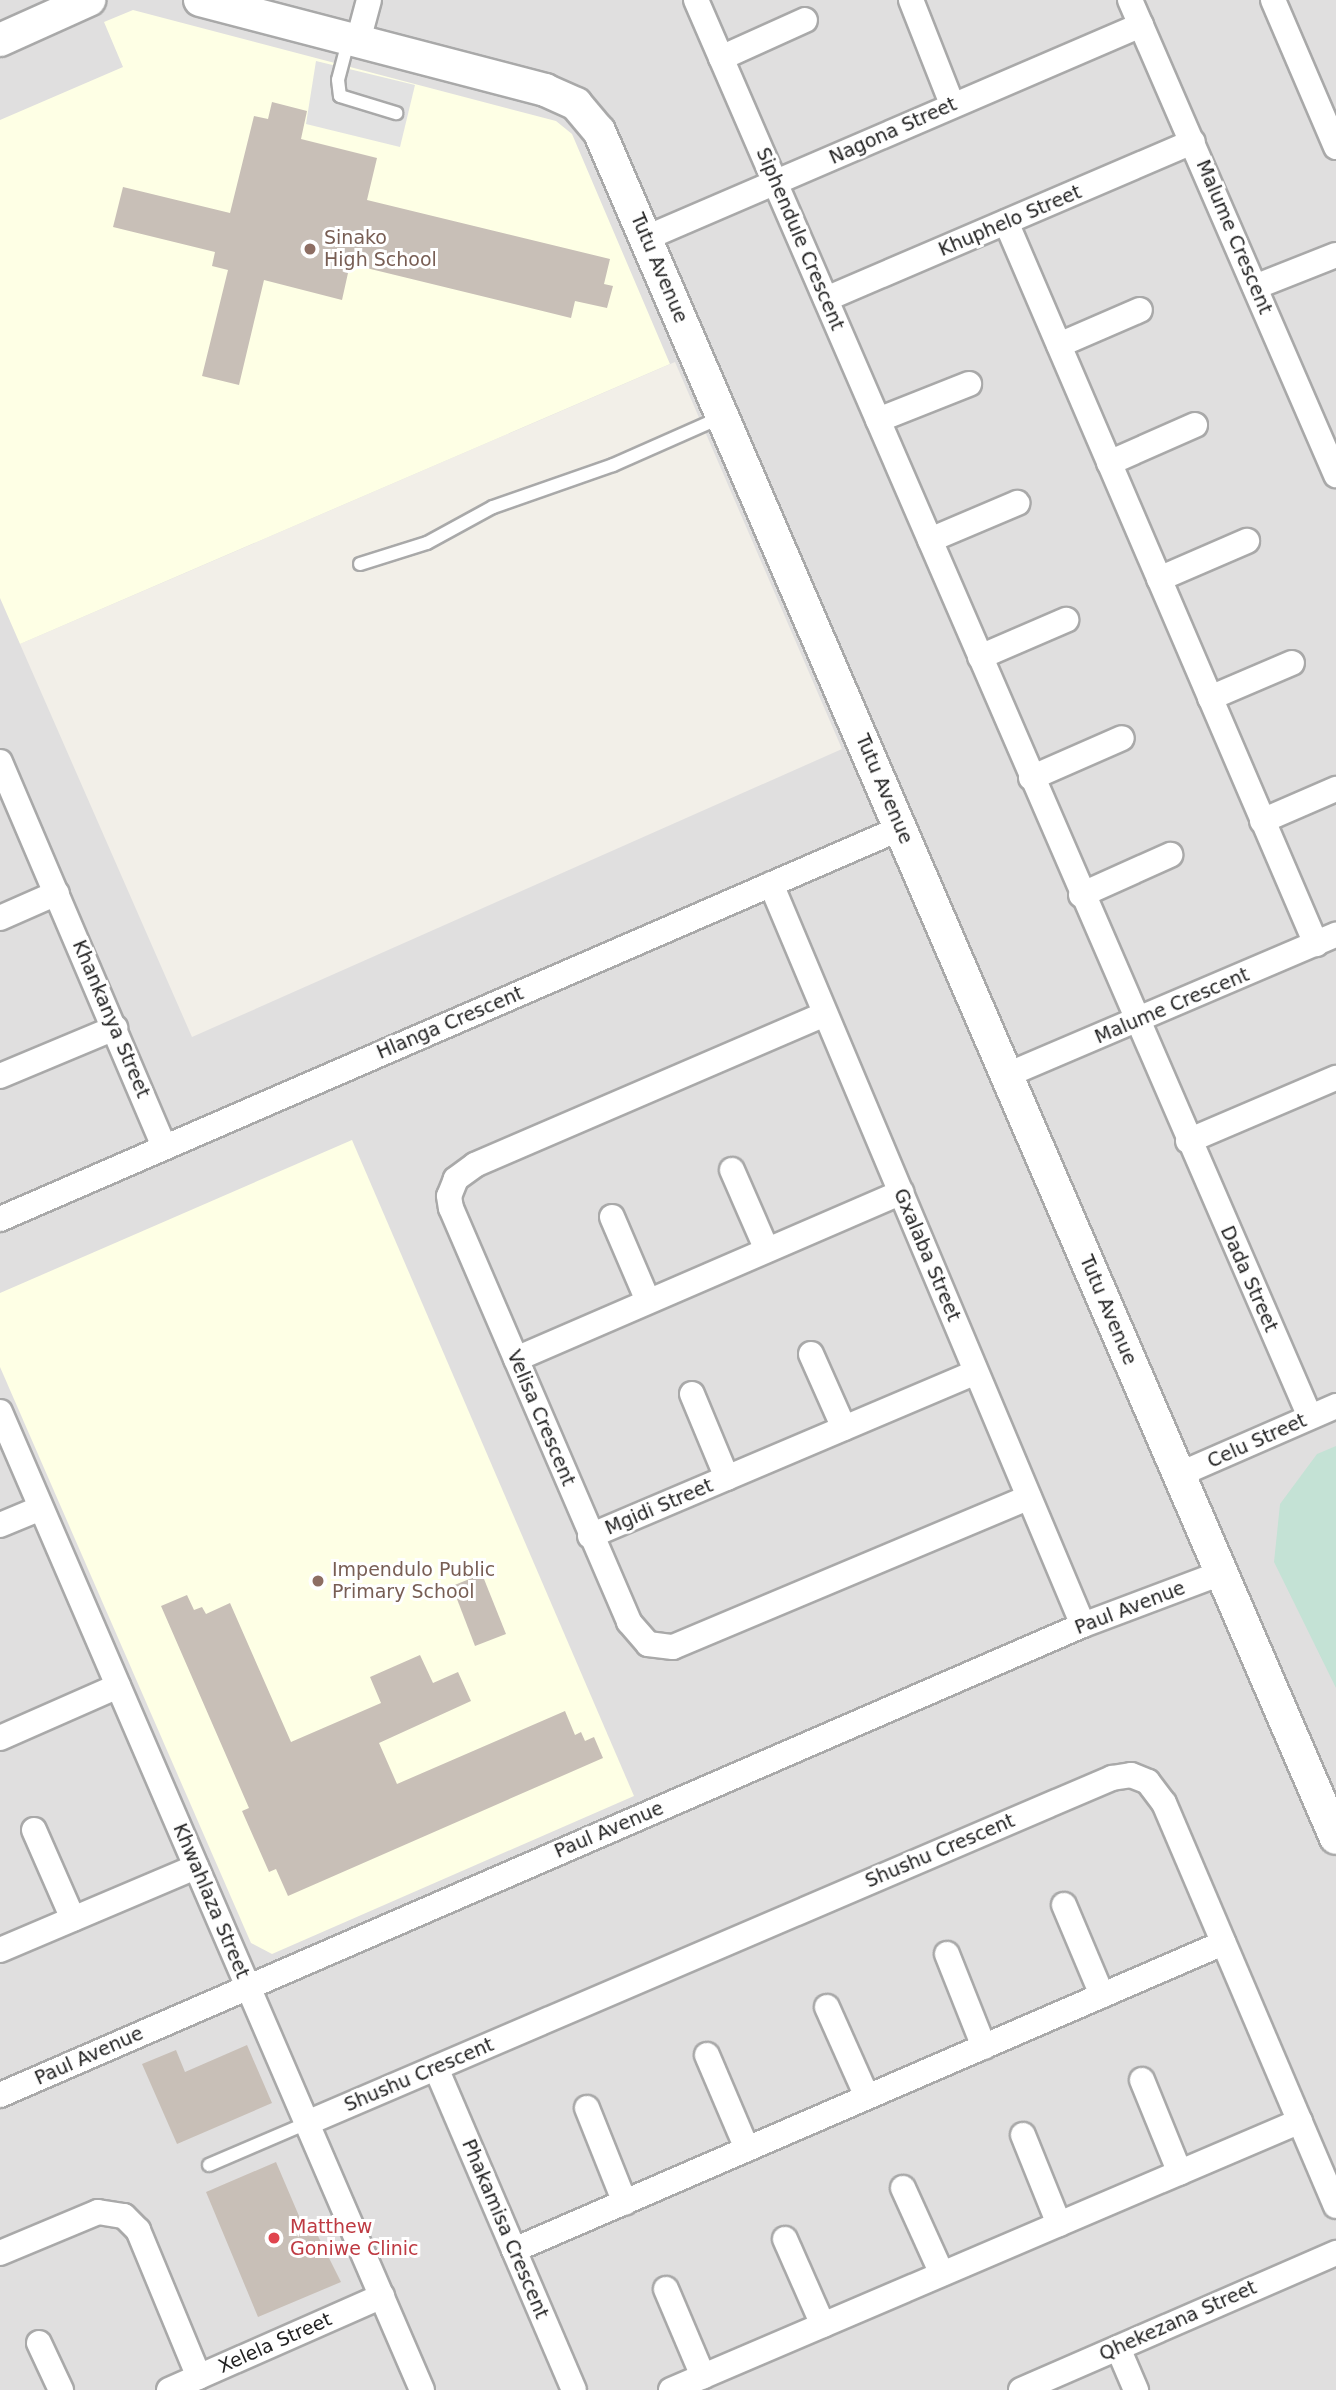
<!DOCTYPE html>
<html>
<head>
<meta charset="utf-8">
<style>
  body { margin:0 }
  #map { position:relative; width:1336px; height:2390px; overflow:hidden; background:#f2efe8; font-family:"DejaVu Sans",sans-serif }
  div>[style] { position:absolute }
  [style*='--x'] { left:calc(var(--x)*1px); top:calc(var(--y)*1px); width:calc(var(--w)*1px); rotate:calc(var(--a)*1deg) }
  .residential>* { inset:0; background:#e0dfdf }
  .education>* { inset:0; background:#feffe5 }
  .wetland>* { inset:0; background:#c4e2d5 }
  .parking>* { inset:0; background:#e2e2e2 }
  .building>* { inset:0; background:#c8bfb7 }
  .roads { filter:drop-shadow(2px 0 #a9a9a9) drop-shadow(-2px 0 #a9a9a9) drop-shadow(0 2px #a9a9a9) drop-shadow(0 -2px #a9a9a9) }
  .service>* { height:12px; margin:-6px; padding:0 6px; transform-origin:6px; border-radius:6px; background:#fff }
  .minor>* { height:24px; margin:-12px; padding:0 12px; transform-origin:12px; border-radius:12px; background:#fff }
  .tertiary>* { height:32px; margin:-16px; padding:0 16px; transform-origin:16px; border-radius:16px; background:#fff }
  .dots>* { width:19px; height:19px; translate:-50% -50%; box-sizing:border-box; border:4px solid #fff; border-radius:50% }
  span { translate:-50% -50%; white-space:nowrap; text-align:center; line-height:1.15; -webkit-text-stroke:6px #fff; paint-order:stroke }
  .street-label { font-size:19px; color:#222 }
  .education-label { font-size:19px; color:#785e54 }
  .left { translate:0 -50%; text-align:left }
  .health-label { font-size:19px; color:#be3a42 }
</style>
</head>
<body>
<div id="map">
  <div class="residential">
    <div style="clip-path:polygon(evenodd,0 0,1336px 0,1336px 2390px,0 2390px,0 0,675px 362px,842px 749px,192px 1037px,20px 644px,675px 362px)"></div>
  </div>
  <div class="education">
    <div style="clip-path:polygon(133px 10px,556px 121px,572px 134px,670px 364px,20px 644px,0 598px,0 120px,123px 67px,104px 22px)"></div>
    <div style="clip-path:polygon(352px 1140px,634px 1796px,272px 1954px,251px 1943px,0 1367px,0 1293px)"></div>
  </div>
  <div class="wetland">
    <div style="clip-path:polygon(1336px 1446px,1336px 1688px,1274px 1562px,1280px 1504px,1317px 1454px)"></div>
  </div>
  <div class="parking">
    <div style="clip-path:polygon(316px 61px,415px 85px,400px 147px,306px 124px)"></div>
  </div>
  <div class="building">
    <div style="clip-path:polygon(272px 102px,307px 111px,301px 139px,377px 158px,367px 200px,610px 259px,604px 284px,613px 286px,607px 308px,575px 301px,571px 318px,350px 264px,342px 300px,264px 280px,239px 385px,202px 376px,228px 270px,212px 266px,215px 252px,113px 227px,123px 187px,230px 213px,254px 116px,268px 119px)"></div>
    <div style="clip-path:polygon(482px 1574px,506px 1634px,475px 1646px,452px 1586px)"></div>
    <div style="clip-path:polygon(187px 1595px,194px 1610px,202px 1607px,206px 1614px,230px 1603px,291px 1742px,381px 1703px,370px 1677px,420px 1655px,433px 1683px,458px 1672px,471px 1701px,379px 1743px,397px 1784px,565px 1711px,575px 1735px,581px 1732px,585px 1741px,594px 1737px,603px 1758px,288px 1896px,276px 1869px,269px 1872px,242px 1811px,249px 1808px,161px 1606px)"></div>
    <div style="clip-path:polygon(247px 2045px,272px 2103px,177px 2144px,142px 2064px,176px 2050px,185px 2072px)"></div>
    <div style="clip-path:polygon(276px 2162px,302px 2223px,310px 2220px,341px 2282px,258px 2317px,206px 2192px)"></div>
  </div>
  <div class="roads">
    <div class="service">
      <div style="--x:349;--y:38;--w:43;--a:104.7"></div>
      <div style="--x:338;--y:80;--w:16;--a:83"></div>
      <div style="--x:340;--y:96;--w:59;--a:16.9"></div>
      <div style="--x:360;--y:564;--w:70;--a:-17.4"></div>
      <div style="--x:427;--y:543;--w:75;--a:-28.6"></div>
      <div style="--x:493;--y:507;--w:127;--a:-19.3"></div>
      <div style="--x:613;--y:465;--w:119;--a:-23.8"></div>
      <div style="--x:209;--y:2165;--w:107;--a:-23.2"></div>
    </div>
    <div class="minor">
      <div style="--x:696;--y:0;--w:1544;--a:66.57"></div>
      <div style="--x:911;--y:0;--w:112;--a:68.5"></div>
      <div style="--x:1130;--y:0;--w:518;--a:66.55"></div>
      <div style="--x:1273;--y:0;--w:160;--a:66.8"></div>
      <div style="--x:358;--y:41;--w:42;--a:-75"></div>
      <div style="--x:721;--y:58;--w:92;--a:-24.3"></div>
      <div style="--x:1006;--y:222;--w:786;--a:66.76"></div>
      <div style="--x:646;--y:238;--w:539;--a:-23.28"></div>
      <div style="--x:1255;--y:287;--w:87;--a:-21.6"></div>
      <div style="--x:826;--y:299;--w:399;--a:-23.2"></div>
      <div style="--x:1059;--y:345;--w:88;--a:-23.4"></div>
      <div style="--x:878;--y:420;--w:98;--a:-21.6"></div>
      <div style="--x:1109;--y:463;--w:94;--a:-23.8"></div>
      <div style="--x:930;--y:540;--w:95;--a:-23"></div>
      <div style="--x:1159;--y:579;--w:96;--a:-23.4"></div>
      <div style="--x:980;--y:657;--w:94;--a:-23.3"></div>
      <div style="--x:1210;--y:698;--w:89;--a:-23.1"></div>
      <div style="--x:0;--y:762;--w:418;--a:66.9"></div>
      <div style="--x:1031;--y:778;--w:99;--a:-23.7"></div>
      <div style="--x:1262;--y:821;--w:81;--a:-23.4"></div>
      <div style="--x:771;--y:884;--w:804;--a:67.17"></div>
      <div style="--x:1081;--y:895;--w:98;--a:-24.2"></div>
      <div style="--x:0;--y:918;--w:62;--a:-23.7"></div>
      <div style="--x:825;--y:1014;--w:381;--a:156.7"></div>
      <div style="--x:475;--y:1165;--w:24;--a:144"></div>
      <div style="--x:456;--y:1179;--w:18;--a:112"></div>
      <div style="--x:449;--y:1196;--w:12;--a:81"></div>
      <div style="--x:451;--y:1208;--w:451;--a:66.7"></div>
      <div style="--x:629;--y:1622;--w:29;--a:49"></div>
      <div style="--x:648;--y:1644;--w:25;--a:7"></div>
      <div style="--x:673;--y:1647;--w:386;--a:-22.8"></div>
      <div style="--x:1007;--y:1075;--w:358;--a:-23.1"></div>
      <div style="--x:0;--y:1076;--w:125;--a:-22.7"></div>
      <div style="--x:1188;--y:1141;--w:161;--a:-23.1"></div>
      <div style="--x:732;--y:1170;--w:87;--a:66.4"></div>
      <div style="--x:612;--y:1217;--w:91;--a:66.8"></div>
      <div style="--x:0;--y:1219;--w:982;--a:-23.46"></div>
      <div style="--x:811;--y:1354;--w:81;--a:66"></div>
      <div style="--x:516;--y:1359;--w:420;--a:-23.4"></div>
      <div style="--x:692;--y:1394;--w:91;--a:67.4"></div>
      <div style="--x:0;--y:1412;--w:1065;--a:66.66"></div>
      <div style="--x:1178;--y:1475;--w:172;--a:-23.6"></div>
      <div style="--x:0;--y:1525;--w:44;--a:-22.5"></div>
      <div style="--x:590;--y:1536;--w:419;--a:-23"></div>
      <div style="--x:0;--y:1738;--w:129;--a:-23.8"></div>
      <div style="--x:34;--y:1830;--w:97;--a:66.3"></div>
      <div style="--x:1064;--y:1905;--w:98;--a:67.1"></div>
      <div style="--x:0;--y:1950;--w:213;--a:-23"></div>
      <div style="--x:947;--y:1954;--w:100;--a:68.3"></div>
      <div style="--x:827;--y:2007;--w:98;--a:66"></div>
      <div style="--x:707;--y:2055;--w:102;--a:66.9"></div>
      <div style="--x:436;--y:2068;--w:350;--a:66.8"></div>
      <div style="--x:1142;--y:2080;--w:100;--a:67.8"></div>
      <div style="--x:0;--y:2095;--w:1181;--a:-23.46"></div>
      <div style="--x:1083;--y:1625;--w:147;--a:-20.6"></div>
      <div style="--x:587;--y:2108;--w:102;--a:68.2"></div>
      <div style="--x:307;--y:2123;--w:876;--a:-23.2"></div>
      <div style="--x:1112;--y:1778;--w:19;--a:-9"></div>
      <div style="--x:1131;--y:1775;--w:18;--a:22"></div>
      <div style="--x:1148;--y:1782;--w:26;--a:53"></div>
      <div style="--x:1164;--y:1803;--w:438;--a:66.9"></div>
      <div style="--x:1023;--y:2135;--w:96;--a:68"></div>
      <div style="--x:903;--y:2188;--w:94;--a:65.6"></div>
      <div style="--x:785;--y:2239;--w:94;--a:66.2"></div>
      <div style="--x:514;--y:2250;--w:773;--a:-23.41"></div>
      <div style="--x:0;--y:2253;--w:106;--a:-22.7"></div>
      <div style="--x:98;--y:2212;--w:26;--a:9"></div>
      <div style="--x:124;--y:2216;--w:20;--a:45"></div>
      <div style="--x:138;--y:2230;--w:159;--a:67.5"></div>
      <div style="--x:666;--y:2289;--w:95;--a:67"></div>
      <div style="--x:39;--y:2343;--w:52;--a:64.9"></div>
      <div style="--x:1118;--y:2348;--w:46;--a:66.8"></div>
      <div style="--x:169;--y:2390;--w:233;--a:-23.8"></div>
      <div style="--x:671;--y:2390;--w:684;--a:-23.15"></div>
      <div style="--x:1021;--y:2390;--w:344;--a:-23.5"></div>
    </div>
    <div class="tertiary">
      <div style="--x:200;--y:0;--w:357;--a:14.6"></div>
      <div style="--x:545;--y:90;--w:34;--a:24"></div>
      <div style="--x:576;--y:104;--w:35;--a:50"></div>
      <div style="--x:599;--y:131;--w:1859;--a:66.65"></div>
      <div style="--x:0;--y:40;--w:98;--a:-24.2"></div>
    </div>
  </div>
  <div class="dots">
    <div style="left:310px;top:249px;background:#8d6e63"></div>
    <div style="left:318px;top:1581px;background:#8d6e63"></div>
    <div style="left:274px;top:2238px;background:#e0444e"></div>
  </div>
  <div class="street-label">
    <span style="left:893px;top:131px;rotate:-24deg">Nagona Street</span>
    <span style="left:1010px;top:221px;rotate:-23deg">Khuphelo Street</span>
    <span style="left:1234px;top:237px;rotate:67deg">Malume Crescent</span>
    <span style="left:800px;top:239px;rotate:67deg">Siphendule Crescent</span>
    <span style="left:659px;top:268px;rotate:67deg">Tutu Avenue</span>
    <span style="left:884px;top:789px;rotate:67deg">Tutu Avenue</span>
    <span style="left:1172px;top:1006px;rotate:-23deg">Malume Crescent</span>
    <span style="left:111px;top:1019px;rotate:67deg">Khankanya Street</span>
    <span style="left:450px;top:1023px;rotate:-23deg">Hlanga Crescent</span>
    <span style="left:927px;top:1255px;rotate:67deg">Gxalaba Street</span>
    <span style="left:1249px;top:1279px;rotate:66deg">Dada Street</span>
    <span style="left:1108px;top:1310px;rotate:67deg">Tutu Avenue</span>
    <span style="left:541px;top:1418px;rotate:67deg">Velisa Crescent</span>
    <span style="left:1257px;top:1441px;rotate:-24deg">Celu Street</span>
    <span style="left:659px;top:1507px;rotate:-23deg">Mgidi Street</span>
    <span style="left:1130px;top:1608px;rotate:-21deg">Paul Avenue</span>
    <span style="left:609px;top:1830px;rotate:-23deg">Paul Avenue</span>
    <span style="left:940px;top:1851px;rotate:-23deg">Shushu Crescent</span>
    <span style="left:211px;top:1901px;rotate:67deg">Khwahlaza Street</span>
    <span style="left:89px;top:2056px;rotate:-24deg">Paul Avenue</span>
    <span style="left:419px;top:2075px;rotate:-23deg">Shushu Crescent</span>
    <span style="left:505px;top:2229px;rotate:67deg">Phakamisa Crescent</span>
    <span style="left:1178px;top:2321px;rotate:-24deg">Qhekezana Street</span>
    <span style="left:275px;top:2343px;rotate:-24deg">Xelela Street</span>
  </div>
  <div class="education-label">
    <span class="left" style="left:324px;top:249px">Sinako<br>High School</span>
    <span class="left" style="left:332px;top:1581px">Impendulo Public<br>Primary School</span>
  </div>
  <div class="health-label">
    <span class="left" style="left:290px;top:2238px">Matthew<br>Goniwe Clinic</span>
  </div>
</div>
</body>
</html>
